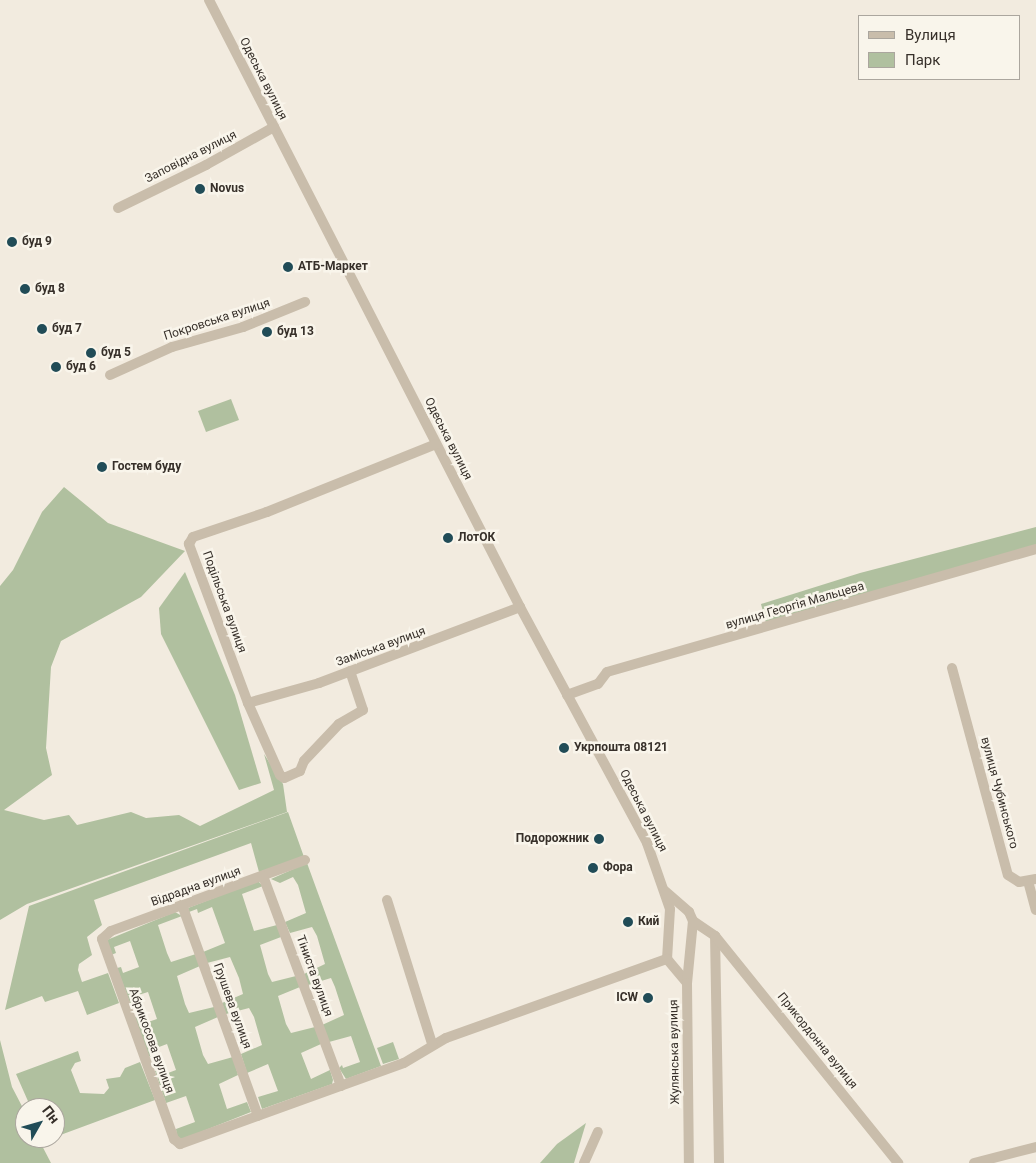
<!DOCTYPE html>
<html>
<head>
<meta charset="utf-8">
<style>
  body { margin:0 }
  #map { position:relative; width:1036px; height:1163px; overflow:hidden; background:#f2ebdf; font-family:Roboto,sans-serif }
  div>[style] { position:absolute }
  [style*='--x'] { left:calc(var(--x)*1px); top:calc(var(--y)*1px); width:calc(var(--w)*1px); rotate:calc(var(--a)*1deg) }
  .green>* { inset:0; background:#b0c09f }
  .minor>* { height:10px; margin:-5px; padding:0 5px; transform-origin:5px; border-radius:5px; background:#c9bdab }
  .dots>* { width:14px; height:14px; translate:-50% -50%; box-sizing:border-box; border:2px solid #f9f5eb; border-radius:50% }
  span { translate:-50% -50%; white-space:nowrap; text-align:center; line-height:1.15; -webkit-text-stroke:5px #f9f5eb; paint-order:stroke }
  .street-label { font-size:12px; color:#37302a }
  .poi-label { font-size:12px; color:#37302a; font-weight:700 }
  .left { translate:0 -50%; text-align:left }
  .right { translate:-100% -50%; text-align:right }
  .legend { position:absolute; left:858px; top:15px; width:162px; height:65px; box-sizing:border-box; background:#f9f5eb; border:1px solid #aba69e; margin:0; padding:6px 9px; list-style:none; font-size:15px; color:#37302a }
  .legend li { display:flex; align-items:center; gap:10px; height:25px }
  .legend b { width:25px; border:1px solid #aba69e }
  .north { position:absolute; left:15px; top:1098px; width:50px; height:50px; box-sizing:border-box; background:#f9f5eb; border:1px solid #aba69e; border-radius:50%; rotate:52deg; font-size:14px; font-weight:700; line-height:20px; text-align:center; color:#37302a }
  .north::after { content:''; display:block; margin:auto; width:18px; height:22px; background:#214c57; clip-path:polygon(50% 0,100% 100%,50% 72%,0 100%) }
</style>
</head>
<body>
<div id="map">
  <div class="green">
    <div style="clip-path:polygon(231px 399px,239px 420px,206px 432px,198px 411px)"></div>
    <div style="clip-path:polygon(64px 487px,108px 523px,185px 551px,141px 597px,61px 641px,51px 667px,46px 748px,52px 775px,4px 810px,44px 820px,69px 815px,77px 825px,131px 812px,146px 818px,179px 815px,200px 826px,274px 790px,264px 754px,283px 784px,287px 812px,27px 904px,0 920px,0 586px,13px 570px,42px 512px)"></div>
    <div style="clip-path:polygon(1036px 527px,1036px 545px,766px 623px,761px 604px,860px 573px)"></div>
    <div style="clip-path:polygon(185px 572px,235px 695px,261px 783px,239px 790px,161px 634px,159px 608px)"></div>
    <div style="clip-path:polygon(288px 812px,304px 857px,259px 872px,251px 843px,94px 900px,102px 925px,87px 937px,92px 955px,79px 964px,78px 970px,82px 982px,108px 973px,119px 1003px,87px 1015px,78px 991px,45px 1002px,42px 996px,5px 1010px,29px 906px)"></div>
    <div style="clip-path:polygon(307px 863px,381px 1066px,346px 1079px,339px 1068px,342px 1065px,343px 1068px,360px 1062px,351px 1036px,329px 1042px,322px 1025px,344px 1015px,335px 987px,331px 978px,308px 985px,304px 974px,325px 964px,317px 936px,312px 927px,290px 933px,285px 922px,306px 913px,298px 885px,293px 877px,280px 883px,271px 879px)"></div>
    <div style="clip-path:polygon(258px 881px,263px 886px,242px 894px,254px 931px,277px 925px,281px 937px,260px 945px,268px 974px,272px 982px,296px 976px,300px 987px,278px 996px,286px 1024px,291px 1033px,315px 1027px,321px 1044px,301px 1053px,311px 1079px,330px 1070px,333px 1080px,332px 1084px,262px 1109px,258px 1097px,278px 1091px,268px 1064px,247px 1073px,241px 1054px,262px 1045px,254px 1017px,249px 1008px,226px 1014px,222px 1003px,243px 994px,239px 978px,230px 957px,207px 963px,203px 952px,225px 943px,212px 907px,198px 913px,197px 909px,189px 912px,188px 908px)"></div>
    <div style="clip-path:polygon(175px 912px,182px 916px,158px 925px,167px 953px,171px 962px,196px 954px,200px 966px,177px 976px,185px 1004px,189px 1013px,214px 1007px,218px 1017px,195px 1027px,203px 1055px,208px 1064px,233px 1057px,238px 1075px,219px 1084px,227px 1109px,247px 1102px,251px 1112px,183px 1139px,177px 1138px,176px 1129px,195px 1122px,186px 1096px,166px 1103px,155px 1071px,158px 1070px,160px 1076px,176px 1070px,167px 1044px,151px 1050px,153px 1057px,147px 1056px,135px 1017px,138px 1016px,142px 1024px,157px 1019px,148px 992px,132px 997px,135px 1005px,131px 1006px,117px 968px,121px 967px,123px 973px,139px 967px,130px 941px,114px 947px,116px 953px,111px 955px,107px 940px)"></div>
    <div style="clip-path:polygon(0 1040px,12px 1087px,25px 1112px,25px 1138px,38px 1138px,51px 1163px,0 1163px)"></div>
    <div style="clip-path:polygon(393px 1042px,399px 1059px,383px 1064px,377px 1048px)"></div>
    <div style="clip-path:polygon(78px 1051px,81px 1061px,75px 1063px,71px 1070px,80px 1093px,104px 1094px,109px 1088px,106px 1079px,120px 1077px,125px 1068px,140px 1062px,155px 1100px,55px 1137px,55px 1108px,31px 1108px,16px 1074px)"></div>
    <div style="clip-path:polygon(586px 1123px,574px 1163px,540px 1163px,557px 1144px)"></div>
  </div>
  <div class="minor">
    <div style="--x:209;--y:0;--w:682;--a:62.87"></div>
    <div style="--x:520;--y:607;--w:268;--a:61.7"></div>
    <div style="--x:647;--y:843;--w:70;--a:70.8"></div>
    <div style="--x:670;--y:909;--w:50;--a:93.4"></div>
    <div style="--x:667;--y:959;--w:31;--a:50"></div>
    <div style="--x:118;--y:208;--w:98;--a:-26"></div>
    <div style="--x:206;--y:165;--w:78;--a:-29.2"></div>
    <div style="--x:110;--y:375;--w:68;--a:-24.3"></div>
    <div style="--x:172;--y:347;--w:74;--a:-15.7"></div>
    <div style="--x:243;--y:327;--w:67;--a:-22"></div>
    <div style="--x:952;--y:668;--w:214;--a:74.9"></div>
    <div style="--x:1008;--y:875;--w:13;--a:32"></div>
    <div style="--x:1019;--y:882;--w:17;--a:-10"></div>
    <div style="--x:350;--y:671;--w:41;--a:71.6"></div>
    <div style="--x:363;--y:710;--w:28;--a:150"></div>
    <div style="--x:339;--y:724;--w:51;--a:133.4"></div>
    <div style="--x:304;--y:761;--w:11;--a:112"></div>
    <div style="--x:300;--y:771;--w:17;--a:156"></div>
    <div style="--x:284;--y:778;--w:5;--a:-143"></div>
    <div style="--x:280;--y:775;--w:79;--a:-114"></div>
    <div style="--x:248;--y:703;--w:170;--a:-110.4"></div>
    <div style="--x:189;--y:544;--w:8;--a:-60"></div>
    <div style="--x:193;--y:537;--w:78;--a:-18.7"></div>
    <div style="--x:267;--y:512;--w:182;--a:-21.9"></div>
    <div style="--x:567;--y:695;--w:33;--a:-20"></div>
    <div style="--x:598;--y:684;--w:15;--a:-53"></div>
    <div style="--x:607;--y:672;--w:446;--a:-16"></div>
    <div style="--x:248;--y:703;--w:74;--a:-15.7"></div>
    <div style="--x:319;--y:683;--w:215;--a:-20.7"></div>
    <div style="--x:305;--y:860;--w:207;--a:159.9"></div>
    <div style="--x:111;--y:931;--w:12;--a:138"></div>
    <div style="--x:102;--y:939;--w:213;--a:70.2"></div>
    <div style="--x:174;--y:1139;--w:8;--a:40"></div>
    <div style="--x:180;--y:1144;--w:238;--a:-19.9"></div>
    <div style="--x:404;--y:1063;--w:49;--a:-30.8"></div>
    <div style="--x:446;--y:1038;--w:235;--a:-19.7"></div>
    <div style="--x:263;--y:876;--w:224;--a:69.6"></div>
    <div style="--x:1028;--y:881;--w:30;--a:75"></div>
    <div style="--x:665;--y:891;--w:32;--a:41"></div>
    <div style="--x:689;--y:912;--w:10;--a:66"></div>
    <div style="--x:693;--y:921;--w:62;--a:95.5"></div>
    <div style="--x:687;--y:983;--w:180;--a:89.4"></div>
    <div style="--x:387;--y:900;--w:151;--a:72.6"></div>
    <div style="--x:182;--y:905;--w:224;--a:70.2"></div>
    <div style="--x:693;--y:921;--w:27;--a:34"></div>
    <div style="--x:584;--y:1163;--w:34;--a:-66"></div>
    <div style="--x:719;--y:1163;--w:227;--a:-91"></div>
    <div style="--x:715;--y:936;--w:292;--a:51.1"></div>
    <div style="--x:974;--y:1163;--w:64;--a:-14.5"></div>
  </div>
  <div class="dots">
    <div style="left:200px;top:189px;background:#214c57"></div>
    <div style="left:12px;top:242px;background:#214c57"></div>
    <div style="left:288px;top:267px;background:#214c57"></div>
    <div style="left:25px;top:289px;background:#214c57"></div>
    <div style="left:42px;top:329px;background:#214c57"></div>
    <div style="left:267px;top:332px;background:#214c57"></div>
    <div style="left:91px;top:353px;background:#214c57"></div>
    <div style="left:56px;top:367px;background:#214c57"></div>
    <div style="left:102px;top:467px;background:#214c57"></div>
    <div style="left:448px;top:538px;background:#214c57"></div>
    <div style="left:564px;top:748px;background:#214c57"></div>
    <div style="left:599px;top:839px;background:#214c57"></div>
    <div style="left:593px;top:868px;background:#214c57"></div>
    <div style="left:628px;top:922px;background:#214c57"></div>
    <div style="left:648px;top:998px;background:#214c57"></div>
  </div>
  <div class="street-label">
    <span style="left:263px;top:79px;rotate:63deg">Одеська вулиця</span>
    <span style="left:191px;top:157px;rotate:-27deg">Заповідна вулиця</span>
    <span style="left:217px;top:320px;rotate:-18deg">Покровська вулиця</span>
    <span style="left:448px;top:439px;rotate:63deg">Одеська вулиця</span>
    <span style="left:224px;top:602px;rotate:70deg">Подільська вулиця</span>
    <span style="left:795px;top:606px;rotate:-16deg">вулиця Георгія Мальцева</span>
    <span style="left:381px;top:647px;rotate:-20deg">Заміська вулиця</span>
    <span style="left:999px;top:793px;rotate:75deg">вулиця Чубинського</span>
    <span style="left:643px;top:811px;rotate:63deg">Одеська вулиця</span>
    <span style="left:196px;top:887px;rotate:-20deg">Відрадна вулиця</span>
    <span style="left:314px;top:976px;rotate:70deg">Тіниста вулиця</span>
    <span style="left:232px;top:1006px;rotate:70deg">Грушева вулиця</span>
    <span style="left:151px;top:1041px;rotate:70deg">Абрикосова вулиця</span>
    <span style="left:817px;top:1041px;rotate:51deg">Прикордонна вулиця</span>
    <span style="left:675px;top:1052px;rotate:-91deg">Жулянська вулиця</span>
  </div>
  <div class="poi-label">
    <span class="left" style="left:210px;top:189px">Novus</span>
    <span class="left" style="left:22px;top:242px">буд 9</span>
    <span class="left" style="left:298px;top:267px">АТБ-Маркет</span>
    <span class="left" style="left:35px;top:289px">буд 8</span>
    <span class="left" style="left:52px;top:329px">буд 7</span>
    <span class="left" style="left:277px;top:332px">буд 13</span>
    <span class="left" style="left:101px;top:353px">буд 5</span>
    <span class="left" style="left:66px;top:367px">буд 6</span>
    <span class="left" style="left:112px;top:467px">Гостем буду</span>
    <span class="left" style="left:458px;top:538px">ЛотОК</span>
    <span class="left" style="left:574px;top:748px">Укрпошта 08121</span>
    <span class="right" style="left:589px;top:839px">Подорожник</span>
    <span class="left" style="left:603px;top:868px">Фора</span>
    <span class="left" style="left:638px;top:922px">Кий</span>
    <span class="right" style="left:638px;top:998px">ICW</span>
  </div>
  <ul class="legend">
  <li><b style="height:6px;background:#c9bdab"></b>Вулиця</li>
  <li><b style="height:14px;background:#b0c09f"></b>Парк</li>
  </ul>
  <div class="north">Пн</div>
</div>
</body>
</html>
